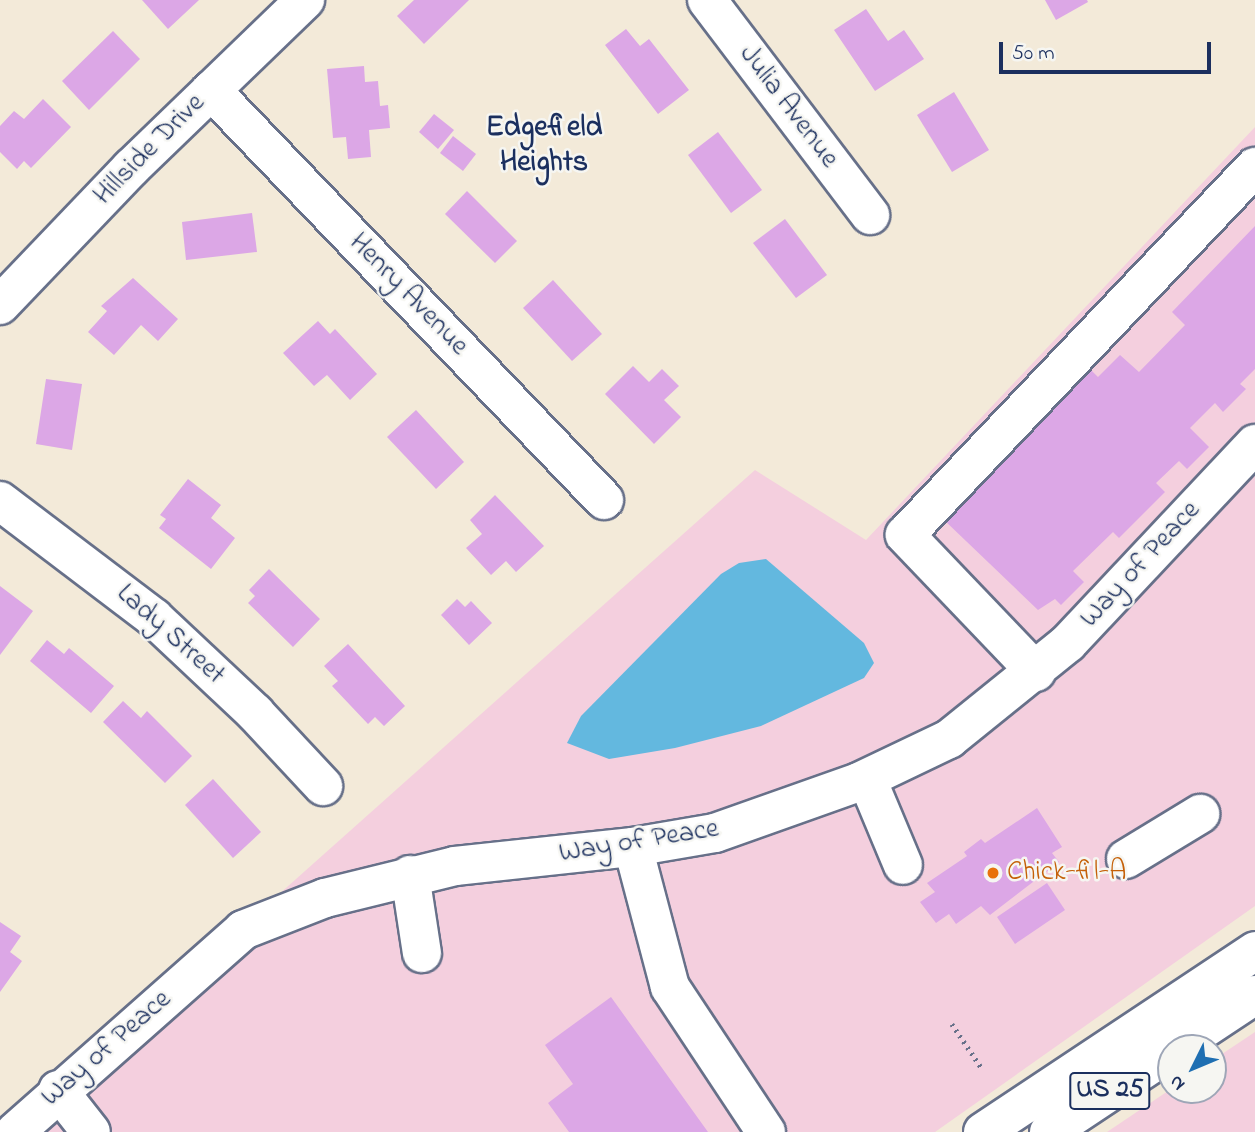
<!DOCTYPE html>
<html>
<head>
<meta charset="utf-8">
<style>
  body { margin:0 }
  #map { position:relative; width:1255px; height:1132px; overflow:hidden; background:#f3ead9; font-family:"Indie Flower",sans-serif }
  div>[style] { position:absolute }
  [style*='--x'] { left:calc(var(--x)*1px); top:calc(var(--y)*1px); width:calc(var(--w)*1px); rotate:calc(var(--a)*1deg) }
  .built>* { inset:0; background:#f4cfde }
  .water>* { inset:0; background:#63b8df }
  .building>* { inset:0; background:#dca7e6 }
  .path>* { height:4.5px; margin-top:-2.25px; transform-origin:0; background:repeating-linear-gradient(90deg,#677089 0 2px,transparent 0 7px) }
  .roads { filter:drop-shadow(2px 0 #677089) drop-shadow(-2px 0 #677089) drop-shadow(0 2px #677089) drop-shadow(0 -2px #677089) }
  .minor>* { height:38px; margin:-19px; padding:0 19px; transform-origin:19px; border-radius:19px; background:#fff }
  .major>* { height:38px; margin:-19px; padding:0 19px; transform-origin:19px; border-radius:19px; background:#fff }
  .dots>* { width:19px; height:19px; translate:-50% -50%; box-sizing:border-box; border:4px solid #f6f6f2; border-radius:50% }
  span { translate:-50% -50%; white-space:nowrap; text-align:center; line-height:1.15; -webkit-text-stroke:5px #f6f6f2; paint-order:stroke }
  .shield-label span { padding:2px 5px; background:#f6f6f2; border:2px solid; border-radius:5px; -webkit-text-stroke-width:0 }
  .shield-label { font-size:26px; color:#1b2f5e; font-weight:700 }
  .street-label { font-size:28px; color:#1b2f5e }
  .food-label { font-size:28px; color:#c56008 }
  .left { translate:0 -50%; text-align:left }
  .neighbourhood-label { font-size:30px; color:#1b2f5e; font-weight:700 }
  .north { position:absolute; left:1157px; top:1034px; width:70px; height:70px; box-sizing:border-box; background:#f6f6f2; border:2px solid #9ea6b7; border-radius:50%; rotate:227deg; font-size:19px; font-weight:700; line-height:28px; text-align:center; color:#1b2f5e }
  .north::after { content:''; display:block; margin:auto; width:24px; height:32px; background:#1f6fb2; clip-path:polygon(50% 0,100% 100%,50% 72%,0 100%) }
  .scale { position:absolute; left:999px; top:42px; width:212px; height:32px; box-sizing:border-box; border:4px solid #1b2f5e; border-top:0; padding-left:9px; font-size:21px; line-height:24px; white-space:nowrap; color:#1b2f5e; -webkit-text-stroke:5px #f6f6f2; paint-order:stroke }
</style>
</head>
<body>
<div id="map">
  <div class="built">
    <div style="clip-path:polygon(1255px 127px,1255px 906px,935px 1132px,12px 1132px,755px 470px,866px 540px)"></div>
    <div style="clip-path:polygon(1255px 1032px,1255px 1132px,1107px 1132px,1171px 1089px,1213px 1090px,1213px 1060px)"></div>
  </div>
  <div class="water">
    <div style="clip-path:polygon(766px 559px,864px 643px,874px 663px,864px 678px,761px 726px,675px 748px,609px 759px,567px 743px,581px 716px,721px 574px,739px 563px)"></div>
  </div>
  <div class="building">
    <div style="clip-path:polygon(142px 0,199px 0,168px 29px)"></div>
    <div style="clip-path:polygon(414px 0,469px 0,424px 44px,397px 16px)"></div>
    <div style="clip-path:polygon(1045px 0,1087px 0,1088px 2px,1056px 20px)"></div>
    <div style="clip-path:polygon(866px 9px,888px 41px,904px 30px,924px 59px,875px 91px,834px 30px)"></div>
    <div style="clip-path:polygon(626px 29px,640px 46px,649px 39px,689px 90px,658px 114px,605px 45px)"></div>
    <div style="clip-path:polygon(113px 31px,140px 59px,89px 110px,62px 81px)"></div>
    <div style="clip-path:polygon(364px 66px,365px 82px,378px 81px,380px 106px,388px 105px,390px 128px,369px 130px,371px 157px,348px 159px,346px 137px,333px 138px,327px 69px)"></div>
    <div style="clip-path:polygon(954px 92px,989px 150px,952px 172px,917px 115px)"></div>
    <div style="clip-path:polygon(43px 99px,71px 127px,31px 168px,24px 161px,17px 169px,0 152px,0 126px,14px 111px,24px 119px)"></div>
    <div style="clip-path:polygon(434px 114px,454px 130px,438px 149px,419px 132px)"></div>
    <div style="clip-path:polygon(718px 132px,762px 190px,731px 213px,688px 155px)"></div>
    <div style="clip-path:polygon(453px 136px,476px 154px,463px 171px,440px 153px)"></div>
    <div style="clip-path:polygon(467px 191px,517px 241px,495px 263px,445px 214px)"></div>
    <div style="clip-path:polygon(252px 213px,257px 252px,186px 260px,182px 222px)"></div>
    <div style="clip-path:polygon(785px 219px,827px 275px,796px 298px,753px 243px)"></div>
    <div style="clip-path:polygon(1255px 226px,1255px 369px,1240px 384px,1246px 389px,1223px 412px,1215px 403px,1190px 428px,1209px 447px,1187px 469px,1179px 461px,1156px 483px,1165px 492px,1119px 538px,1113px 532px,1073px 571px,1084px 582px,1061px 605px,1055px 599px,1038px 610px,943px 519px,1089px 368px,1098px 377px,1120px 355px,1139px 372px,1185px 325px,1172px 312px)"></div>
    <div style="clip-path:polygon(133px 278px,178px 319px,158px 341px,141px 325px,114px 355px,88px 332px,107px 311px,101px 306px)"></div>
    <div style="clip-path:polygon(553px 280px,602px 334px,572px 361px,523px 308px)"></div>
    <div style="clip-path:polygon(318px 321px,330px 334px,335px 329px,377px 374px,350px 400px,327px 375px,314px 386px,283px 353px)"></div>
    <div style="clip-path:polygon(633px 366px,649px 382px,662px 369px,679px 386px,664px 400px,681px 417px,654px 444px,605px 394px)"></div>
    <div style="clip-path:polygon(46px 379px,82px 384px,72px 450px,36px 444px)"></div>
    <div style="clip-path:polygon(416px 410px,464px 462px,436px 489px,387px 437px)"></div>
    <div style="clip-path:polygon(188px 479px,221px 505px,211px 518px,235px 538px,211px 569px,159px 528px,166px 519px,160px 515px)"></div>
    <div style="clip-path:polygon(495px 495px,544px 546px,516px 572px,506px 561px,491px 575px,466px 548px,482px 534px,470px 520px)"></div>
    <div style="clip-path:polygon(269px 569px,320px 619px,293px 647px,248px 603px,255px 596px,249px 590px)"></div>
    <div style="clip-path:polygon(0 586px,33px 611px,0 655px)"></div>
    <div style="clip-path:polygon(457px 599px,465px 607px,471px 601px,492px 623px,469px 645px,441px 615px)"></div>
    <div style="clip-path:polygon(47px 640px,64px 654px,69px 648px,114px 686px,91px 713px,30px 661px)"></div>
    <div style="clip-path:polygon(348px 644px,405px 706px,384px 726px,375px 717px,368px 724px,332px 686px,338px 681px,324px 666px)"></div>
    <div style="clip-path:polygon(123px 701px,141px 718px,147px 711px,192px 756px,165px 783px,103px 722px)"></div>
    <div style="clip-path:polygon(213px 779px,261px 832px,233px 858px,185px 805px)"></div>
    <div style="clip-path:polygon(1037px 808px,1062px 847px,1052px 853px,1059px 862px,990px 915px,981px 906px,956px 924px,949px 914px,936px 923px,920px 902px,935px 892px,927px 883px,967px 856px,964px 852px,981px 839px,985px 843px)"></div>
    <div style="clip-path:polygon(1047px 883px,1065px 910px,1015px 944px,997px 917px)"></div>
    <div style="clip-path:polygon(0 922px,21px 936px,10px 952px,22px 961px,0 992px)"></div>
    <div style="clip-path:polygon(611px 997px,708px 1132px,569px 1132px,548px 1103px,573px 1084px,545px 1045px)"></div>
  </div>
  <div class="path">
    <div style="--x:952;--y:1024;--w:52;--a:56"></div>
  </div>
  <div class="roads">
    <div class="minor">
      <div style="--x:707;--y:0;--w:270;--a:52.8"></div>
      <div style="--x:211;--y:90;--w:568;--a:46.21"></div>
      <div style="--x:0;--y:305;--w:190;--a:-46.3"></div>
      <div style="--x:131;--y:168;--w:242;--a:-44"></div>
      <div style="--x:0;--y:501;--w:193;--a:37.2"></div>
      <div style="--x:154;--y:618;--w:139;--a:43.2"></div>
      <div style="--x:255;--y:713;--w:100;--a:47"></div>
      <div style="--x:1036;--y:672;--w:190;--a:-133.7"></div>
      <div style="--x:905;--y:535;--w:508;--a:-46.44"></div>
      <div style="--x:867;--y:779;--w:93;--a:67.3"></div>
      <div style="--x:633;--y:847;--w:145;--a:75.2"></div>
      <div style="--x:670;--y:987;--w:174;--a:56.5"></div>
      <div style="--x:1126;--y:859;--w:87;--a:-31.3"></div>
      <div style="--x:410;--y:875;--w:79;--a:81.3"></div>
      <div style="--x:58;--y:1090;--w:53;--a:51.8"></div>
      <div style="--x:15;--y:1132;--w:305;--a:-41.5"></div>
      <div style="--x:243;--y:930;--w:88;--a:-21.3"></div>
      <div style="--x:325;--y:898;--w:134;--a:-13.8"></div>
      <div style="--x:455;--y:866;--w:179;--a:-6.1"></div>
      <div style="--x:633;--y:847;--w:83;--a:-9.7"></div>
      <div style="--x:715;--y:833;--w:153;--a:-19.5"></div>
      <div style="--x:859;--y:782;--w:100;--a:-25.5"></div>
      <div style="--x:949;--y:739;--w:153;--a:-38.9"></div>
      <div style="--x:1068;--y:643;--w:273;--a:-46.8"></div>
    </div>
    <div class="major">
      <div style="--x:1175;--y:1048;--w:96;--a:-33.5"></div>
      <div style="--x:983;--y:1132;--w:327;--a:-33.6"></div>
      <div style="--x:1049;--y:1132;--w:146;--a:-33.6"></div>
    </div>
  </div>
  <div class="dots">
    <div style="left:993px;top:873px;background:#e8710a"></div>
  </div>
  <div class="shield-label">
    <span style="left:1110px;top:1091px">US 25</span>
  </div>
  <div class="street-label">
    <span style="left:788px;top:107px;rotate:53deg">Julia Avenue</span>
    <span style="left:150px;top:150px;rotate:-45deg">Hillside Drive</span>
    <span style="left:408px;top:295px;rotate:46deg">Henry Avenue</span>
    <span style="left:1141px;top:565px;rotate:-47deg">Way of Peace</span>
    <span style="left:170px;top:635px;rotate:42deg">Lady Street</span>
    <span style="left:639px;top:842px;rotate:-9deg">Way of Peace</span>
    <span style="left:107px;top:1049px;rotate:-41deg">Way of Peace</span>
  </div>
  <div class="food-label">
    <span class="left" style="left:1007px;top:873px">Chick-fil-A</span>
  </div>
  <div class="neighbourhood-label">
    <span style="left:544px;top:145px">Edgefield<br>Heights</span>
  </div>
  <div class="north">N</div>
  <div class="scale">50 m</div>
</div>
</body>
</html>
